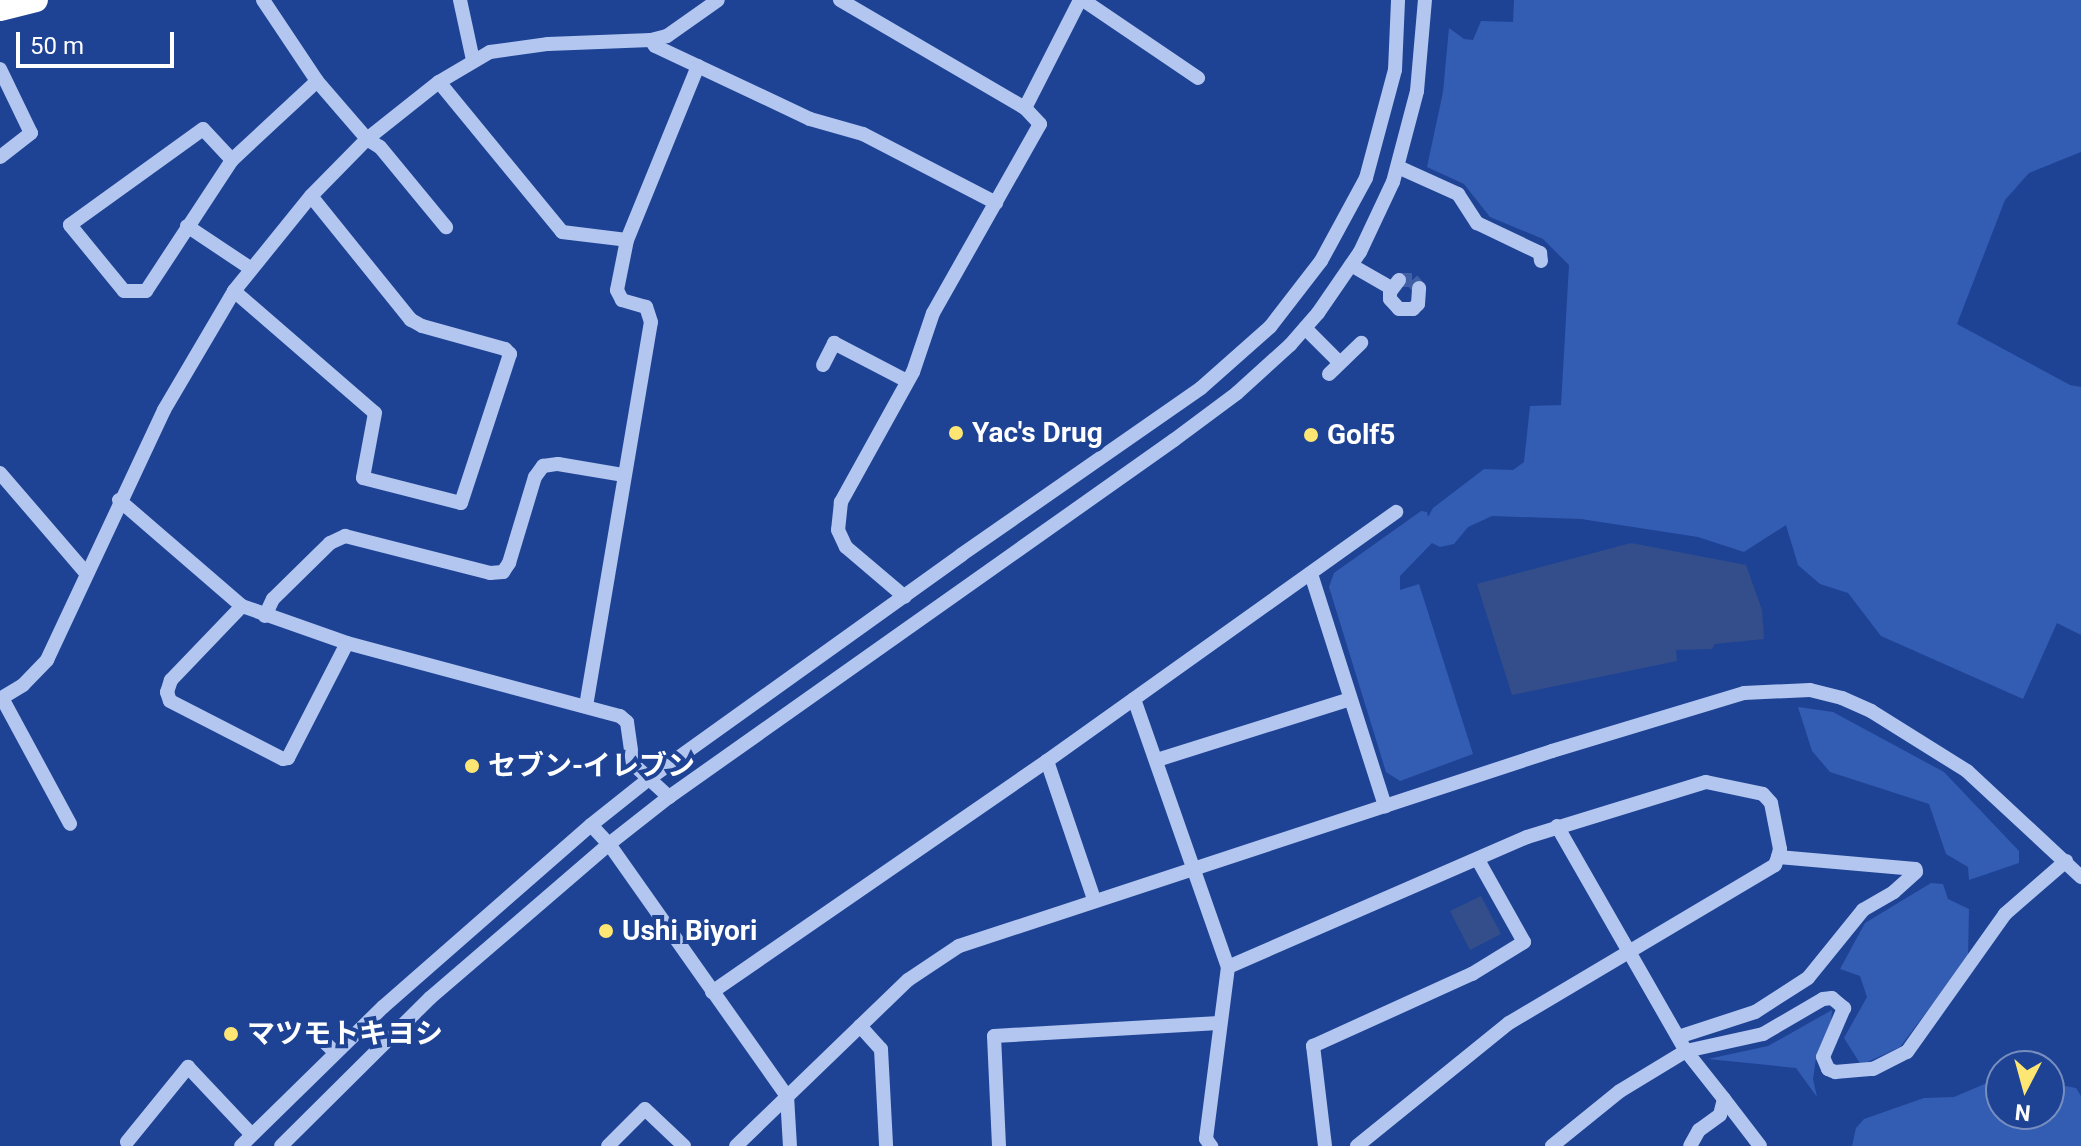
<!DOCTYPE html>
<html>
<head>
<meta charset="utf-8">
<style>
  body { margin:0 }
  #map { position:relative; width:2081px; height:1146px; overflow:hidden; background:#1e4395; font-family:Roboto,"Noto Sans JP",sans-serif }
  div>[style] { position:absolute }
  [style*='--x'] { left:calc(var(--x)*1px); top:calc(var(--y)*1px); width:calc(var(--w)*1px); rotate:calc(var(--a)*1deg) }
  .green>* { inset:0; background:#335cb3 }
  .water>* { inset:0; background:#334e8b }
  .minor-tunnel>* { height:14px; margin-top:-7px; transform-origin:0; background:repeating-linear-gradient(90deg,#405fa5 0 14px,transparent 0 21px) }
  .minor>* { height:14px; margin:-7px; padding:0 7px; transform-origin:7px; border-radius:7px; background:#b2c6ef }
  .highway>* { height:24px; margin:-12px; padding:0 12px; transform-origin:12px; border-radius:12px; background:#fff }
  .dots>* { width:22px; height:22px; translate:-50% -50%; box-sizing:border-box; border:4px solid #1e4395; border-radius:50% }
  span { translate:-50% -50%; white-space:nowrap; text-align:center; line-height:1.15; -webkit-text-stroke:8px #1e4395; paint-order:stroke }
  .poi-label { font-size:28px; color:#fff; font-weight:700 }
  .left { translate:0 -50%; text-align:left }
  .north { position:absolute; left:1985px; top:1050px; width:80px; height:80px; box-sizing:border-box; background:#1e4395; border:2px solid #788ebf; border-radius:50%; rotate:186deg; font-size:22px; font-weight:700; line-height:32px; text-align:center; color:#fff }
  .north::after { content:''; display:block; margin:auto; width:28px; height:36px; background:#fde672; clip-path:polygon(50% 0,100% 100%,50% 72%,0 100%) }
  .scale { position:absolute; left:16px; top:32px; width:158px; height:36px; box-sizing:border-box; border:4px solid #fff; border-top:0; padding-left:10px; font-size:24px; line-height:28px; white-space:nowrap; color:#fff; -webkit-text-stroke:6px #1e4395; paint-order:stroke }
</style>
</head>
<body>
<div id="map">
  <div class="green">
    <div style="clip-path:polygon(1514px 0,2081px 0,2081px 152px,2029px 173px,2005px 200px,1957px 324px,2070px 385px,2081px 387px,2081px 635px,2057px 623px,2023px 699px,1881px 636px,1848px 593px,1820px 584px,1798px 565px,1786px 525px,1744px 552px,1698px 537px,1581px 519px,1492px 516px,1468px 527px,1454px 544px,1440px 547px,1432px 543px,1400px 576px,1400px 590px,1419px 584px,1473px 754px,1400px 781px,1386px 772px,1329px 587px,1334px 573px,1421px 511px,1427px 512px,1428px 517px,1433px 508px,1484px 469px,1513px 470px,1524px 462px,1530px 406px,1561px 405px,1569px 265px,1543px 239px,1490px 217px,1464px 184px,1427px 167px,1443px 92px,1449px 28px,1464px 39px,1473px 40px,1481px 21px,1513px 22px)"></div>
    <div style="clip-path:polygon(1798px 707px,1833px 712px,1944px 772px,2019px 851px,2019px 863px,1969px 880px,1968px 867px,1946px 854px,1929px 804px,1830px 772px,1812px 751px)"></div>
    <div style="clip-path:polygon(1931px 883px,1943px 884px,1948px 899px,1969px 909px,1968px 957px,1900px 1047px,1861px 1065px,1844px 1038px,1867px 997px,1860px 976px,1840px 969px,1865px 923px)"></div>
    <div style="clip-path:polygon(1832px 1010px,1831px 1023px,1816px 1058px,1813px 1079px,1817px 1097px,1796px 1068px,1708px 1059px,1768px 1046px)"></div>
    <div style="clip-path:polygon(2001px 1077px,2001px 1114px,2049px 1114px,2049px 1083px,2076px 1088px,2081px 1096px,2081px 1146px,1852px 1146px,1856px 1128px,1864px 1119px,1924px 1098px,1954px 1097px)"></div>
  </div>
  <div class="water">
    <div style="clip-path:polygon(1631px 543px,1746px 565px,1762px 610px,1764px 639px,1715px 644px,1712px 649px,1676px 650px,1677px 661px,1512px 695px,1477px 584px)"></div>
    <div style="clip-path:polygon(1481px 896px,1501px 934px,1470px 950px,1450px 911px)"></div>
  </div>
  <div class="minor-tunnel">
    <div style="--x:1399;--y:280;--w:13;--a:0"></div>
    <div style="--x:1412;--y:280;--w:11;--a:49"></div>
  </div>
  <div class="minor">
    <div style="--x:263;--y:0;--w:97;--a:56.3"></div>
    <div style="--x:317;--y:81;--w:77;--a:49.2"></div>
    <div style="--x:367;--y:139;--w:15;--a:32"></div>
    <div style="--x:380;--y:147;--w:104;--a:50.5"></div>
    <div style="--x:460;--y:0;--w:61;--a:77.8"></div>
    <div style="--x:840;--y:0;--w:214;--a:30.3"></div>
    <div style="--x:1025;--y:108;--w:22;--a:47"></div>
    <div style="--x:1040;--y:124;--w:217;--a:119.5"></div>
    <div style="--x:933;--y:313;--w:62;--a:108.7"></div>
    <div style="--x:913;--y:372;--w:149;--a:119"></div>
    <div style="--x:841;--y:502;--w:28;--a:96"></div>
    <div style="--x:838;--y:530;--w:19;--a:65"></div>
    <div style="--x:846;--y:547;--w:77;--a:40.3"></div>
    <div style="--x:1083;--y:0;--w:139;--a:34.1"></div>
    <div style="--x:651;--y:40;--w:7;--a:56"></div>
    <div style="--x:655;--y:46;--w:171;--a:25.2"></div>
    <div style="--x:810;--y:119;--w:55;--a:15.8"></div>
    <div style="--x:863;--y:134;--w:150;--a:27.4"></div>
    <div style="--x:0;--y:69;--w:71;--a:64.2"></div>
    <div style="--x:31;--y:133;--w:39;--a:142"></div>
    <div style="--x:439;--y:82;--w:194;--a:50.6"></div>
    <div style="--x:562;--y:232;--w:65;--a:7"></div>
    <div style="--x:1025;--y:108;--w:121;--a:-63"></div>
    <div style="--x:232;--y:160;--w:42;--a:-133.1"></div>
    <div style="--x:203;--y:129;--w:164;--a:144.2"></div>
    <div style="--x:70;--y:225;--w:85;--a:50.7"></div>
    <div style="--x:124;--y:291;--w:22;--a:0"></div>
    <div style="--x:146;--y:291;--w:157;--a:-56.7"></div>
    <div style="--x:232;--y:160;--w:116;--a:-42.9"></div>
    <div style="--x:1398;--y:167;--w:66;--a:24.2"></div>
    <div style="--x:1458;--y:194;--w:35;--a:57"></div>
    <div style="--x:1477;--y:223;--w:70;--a:25.5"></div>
    <div style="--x:1540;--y:253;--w:8;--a:83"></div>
    <div style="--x:187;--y:226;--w:76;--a:33.7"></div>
    <div style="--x:1351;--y:265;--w:46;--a:29.9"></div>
    <div style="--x:1399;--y:280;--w:15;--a:127"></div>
    <div style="--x:1390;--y:292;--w:7;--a:90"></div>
    <div style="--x:1390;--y:299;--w:13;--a:48"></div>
    <div style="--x:1399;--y:309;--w:14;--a:0"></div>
    <div style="--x:1413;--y:309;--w:7;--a:-45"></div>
    <div style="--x:1418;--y:304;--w:16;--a:-86"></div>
    <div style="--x:234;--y:291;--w:186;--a:40.9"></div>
    <div style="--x:375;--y:413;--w:66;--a:100.5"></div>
    <div style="--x:363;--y:478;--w:101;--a:14.3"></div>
    <div style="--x:461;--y:503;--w:157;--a:-71.8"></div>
    <div style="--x:510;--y:354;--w:7;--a:-135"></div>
    <div style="--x:505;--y:349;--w:86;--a:-164.5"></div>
    <div style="--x:422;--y:326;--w:13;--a:-151"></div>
    <div style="--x:411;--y:320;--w:159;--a:-128.9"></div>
    <div style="--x:1305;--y:328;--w:49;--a:45"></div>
    <div style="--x:823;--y:365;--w:25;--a:-63"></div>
    <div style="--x:834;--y:343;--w:82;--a:27.5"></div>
    <div style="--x:1329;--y:374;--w:45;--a:-44.1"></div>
    <div style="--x:0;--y:473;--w:132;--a:49.3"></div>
    <div style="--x:119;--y:500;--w:162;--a:40.8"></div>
    <div style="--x:242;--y:606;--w:111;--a:19.4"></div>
    <div style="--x:347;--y:643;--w:283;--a:15"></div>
    <div style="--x:620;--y:716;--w:9;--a:41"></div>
    <div style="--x:627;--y:722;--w:42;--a:81.9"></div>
    <div style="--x:633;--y:764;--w:49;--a:42.5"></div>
    <div style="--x:1311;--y:574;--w:244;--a:72.3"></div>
    <div style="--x:242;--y:606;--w:103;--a:133.8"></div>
    <div style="--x:171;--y:680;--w:13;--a:108"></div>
    <div style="--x:167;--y:692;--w:9;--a:72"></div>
    <div style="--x:170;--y:701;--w:127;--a:27.2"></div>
    <div style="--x:283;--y:759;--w:5;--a:-11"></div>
    <div style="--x:288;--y:758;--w:129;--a:-62.8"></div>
    <div style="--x:265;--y:616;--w:19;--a:-65"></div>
    <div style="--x:273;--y:599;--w:80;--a:-44.5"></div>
    <div style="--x:330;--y:543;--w:17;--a:-25"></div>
    <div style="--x:345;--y:536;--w:150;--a:14.3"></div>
    <div style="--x:490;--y:573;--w:13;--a:-4"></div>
    <div style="--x:503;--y:572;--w:11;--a:-56"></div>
    <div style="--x:509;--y:563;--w:90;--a:-73.2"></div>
    <div style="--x:535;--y:477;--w:14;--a:-54"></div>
    <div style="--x:543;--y:466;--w:15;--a:-8"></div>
    <div style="--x:558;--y:464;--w:67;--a:9.5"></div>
    <div style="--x:2;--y:698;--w:143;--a:61.6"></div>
    <div style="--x:0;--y:699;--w:27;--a:-31"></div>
    <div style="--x:23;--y:685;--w:35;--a:-46"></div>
    <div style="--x:47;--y:660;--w:276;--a:-64.9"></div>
    <div style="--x:164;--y:410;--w:138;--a:-59.5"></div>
    <div style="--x:234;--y:291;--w:122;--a:-51"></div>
    <div style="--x:311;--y:196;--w:80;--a:-45.5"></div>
    <div style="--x:367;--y:139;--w:92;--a:-38.4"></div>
    <div style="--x:439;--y:82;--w:59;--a:-30.5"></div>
    <div style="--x:490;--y:52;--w:59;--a:-7.9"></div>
    <div style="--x:548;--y:44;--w:103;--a:-2.2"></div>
    <div style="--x:651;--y:40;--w:16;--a:-14"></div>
    <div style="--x:667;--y:36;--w:62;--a:-35.2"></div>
    <div style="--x:1134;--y:699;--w:284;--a:70.7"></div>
    <div style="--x:1228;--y:967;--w:173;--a:97.3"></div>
    <div style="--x:1206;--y:1139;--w:9;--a:54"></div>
    <div style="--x:586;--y:706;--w:389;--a:-80.4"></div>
    <div style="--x:651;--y:322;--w:16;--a:-108"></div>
    <div style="--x:646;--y:307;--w:25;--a:-164"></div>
    <div style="--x:622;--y:300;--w:11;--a:-117"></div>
    <div style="--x:617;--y:290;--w:51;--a:-78.7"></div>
    <div style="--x:627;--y:240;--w:188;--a:-67.8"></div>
    <div style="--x:1157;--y:760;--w:202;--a:-17.5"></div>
    <div style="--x:1047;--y:761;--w:146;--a:71.2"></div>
    <div style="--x:591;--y:825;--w:26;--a:47"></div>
    <div style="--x:609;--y:844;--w:309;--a:54.8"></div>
    <div style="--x:787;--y:1096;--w:50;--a:86.6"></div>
    <div style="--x:1557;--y:826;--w:259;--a:60.2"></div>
    <div style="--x:1686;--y:1051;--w:61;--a:51.6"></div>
    <div style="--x:1724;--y:1099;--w:16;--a:104"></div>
    <div style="--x:1720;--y:1115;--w:26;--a:144"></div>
    <div style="--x:1699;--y:1130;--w:18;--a:119"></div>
    <div style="--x:1228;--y:967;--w:326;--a:-23.5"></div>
    <div style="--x:1527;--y:837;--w:187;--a:-17.1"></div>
    <div style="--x:1706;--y:782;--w:58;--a:11.9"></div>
    <div style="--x:1763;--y:794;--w:12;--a:48"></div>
    <div style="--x:1771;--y:803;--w:47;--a:78.9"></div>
    <div style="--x:1780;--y:849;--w:8;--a:104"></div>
    <div style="--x:712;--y:992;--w:407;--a:-34.6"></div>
    <div style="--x:1047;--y:761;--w:429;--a:-35.5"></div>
    <div style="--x:860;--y:1026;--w:31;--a:48"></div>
    <div style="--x:881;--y:1049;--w:97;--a:87"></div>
    <div style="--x:315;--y:1033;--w:28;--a:44"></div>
    <div style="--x:1724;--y:1099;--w:59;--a:52.5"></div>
    <div style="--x:127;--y:1142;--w:97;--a:-50.9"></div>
    <div style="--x:188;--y:1067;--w:93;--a:46.7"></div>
    <div style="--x:241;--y:1146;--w:199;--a:-44.4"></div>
    <div style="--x:383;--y:1007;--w:276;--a:-41.2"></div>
    <div style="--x:591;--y:825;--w:75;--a:-38.5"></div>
    <div style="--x:650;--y:778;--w:383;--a:-35.6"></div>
    <div style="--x:961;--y:555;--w:292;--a:-34.8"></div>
    <div style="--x:1201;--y:388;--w:92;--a:-41.5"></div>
    <div style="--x:1270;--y:327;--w:83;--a:-52.3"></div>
    <div style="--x:1321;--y:261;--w:94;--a:-61.5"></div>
    <div style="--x:1366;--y:178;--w:112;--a:-75"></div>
    <div style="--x:1395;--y:70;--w:70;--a:-87.5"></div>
    <div style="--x:281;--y:1146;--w:210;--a:-44.8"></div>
    <div style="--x:430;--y:998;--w:236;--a:-40.7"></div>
    <div style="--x:609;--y:844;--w:76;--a:-38.1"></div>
    <div style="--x:669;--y:797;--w:618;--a:-35.26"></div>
    <div style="--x:1174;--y:440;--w:79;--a:-36.7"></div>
    <div style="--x:1237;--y:393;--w:72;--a:-42.2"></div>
    <div style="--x:1290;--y:345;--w:43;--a:-48.8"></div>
    <div style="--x:1318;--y:313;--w:74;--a:-55.5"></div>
    <div style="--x:1360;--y:252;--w:77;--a:-64.8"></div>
    <div style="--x:1393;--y:182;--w:94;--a:-75.2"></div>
    <div style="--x:1417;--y:91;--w:91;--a:-85"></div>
    <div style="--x:608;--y:1146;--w:52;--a:-45"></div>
    <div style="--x:645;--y:1109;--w:54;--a:43.5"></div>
    <div style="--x:736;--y:1146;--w:239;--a:-44"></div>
    <div style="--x:908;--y:980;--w:61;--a:-33.7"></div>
    <div style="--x:959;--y:946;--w:624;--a:-18.2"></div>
    <div style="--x:1552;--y:751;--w:201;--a:-16.8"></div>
    <div style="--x:1744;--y:693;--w:66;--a:-2.6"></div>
    <div style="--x:1810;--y:690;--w:33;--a:14"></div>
    <div style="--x:1842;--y:698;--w:32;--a:24"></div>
    <div style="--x:1871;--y:711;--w:113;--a:32"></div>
    <div style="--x:1967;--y:771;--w:156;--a:42.9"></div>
    <div style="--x:999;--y:1146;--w:110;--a:-92.6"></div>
    <div style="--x:994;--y:1036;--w:225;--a:-3.3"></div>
    <div style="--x:1325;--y:1146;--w:101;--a:-96.8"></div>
    <div style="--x:1313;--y:1046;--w:175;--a:-24.4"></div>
    <div style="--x:1472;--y:974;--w:61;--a:-31.6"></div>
    <div style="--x:1524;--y:942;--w:94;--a:-119.3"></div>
    <div style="--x:1357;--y:1146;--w:196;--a:-39"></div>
    <div style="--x:1509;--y:1023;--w:309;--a:-30.7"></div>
    <div style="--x:1775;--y:865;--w:9;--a:-69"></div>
    <div style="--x:1778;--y:857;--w:138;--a:5"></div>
    <div style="--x:1915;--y:869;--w:3;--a:72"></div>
    <div style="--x:1916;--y:872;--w:30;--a:138"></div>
    <div style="--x:1894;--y:892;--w:36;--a:150"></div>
    <div style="--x:1863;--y:910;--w:87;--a:129"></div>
    <div style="--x:1808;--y:978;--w:63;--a:147.3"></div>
    <div style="--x:1755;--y:1012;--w:78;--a:162"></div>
    <div style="--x:1552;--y:1146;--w:87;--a:-39"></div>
    <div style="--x:1620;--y:1091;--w:77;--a:-31.2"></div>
    <div style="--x:1686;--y:1051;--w:79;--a:-12.4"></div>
    <div style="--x:1763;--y:1034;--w:69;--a:-30.3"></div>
    <div style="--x:1823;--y:999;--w:9;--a:-6"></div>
    <div style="--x:1832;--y:998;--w:16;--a:40"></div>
    <div style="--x:1844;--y:1008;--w:53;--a:113.2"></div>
    <div style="--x:1823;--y:1057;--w:13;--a:67"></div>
    <div style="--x:1828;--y:1069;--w:8;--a:23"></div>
    <div style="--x:1835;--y:1072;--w:38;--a:-5"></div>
    <div style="--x:1873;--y:1069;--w:38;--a:-27"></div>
    <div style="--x:1907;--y:1052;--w:169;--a:-54.6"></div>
    <div style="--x:2005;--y:914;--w:81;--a:-41"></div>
  </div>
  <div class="highway">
    <div style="--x:0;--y:9;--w:37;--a:-14"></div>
  </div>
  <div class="dots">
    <div style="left:956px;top:433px;background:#fde672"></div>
    <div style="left:1311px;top:435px;background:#fde672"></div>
    <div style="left:472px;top:766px;background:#fde672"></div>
    <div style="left:606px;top:931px;background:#fde672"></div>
    <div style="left:231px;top:1034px;background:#fde672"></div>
  </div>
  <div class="poi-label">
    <span class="left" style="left:972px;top:433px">Yac's Drug</span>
    <span class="left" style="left:1327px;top:435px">Golf5</span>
    <span class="left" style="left:488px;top:766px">セブン-イレブン</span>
    <span class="left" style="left:622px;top:931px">Ushi Biyori</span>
    <span class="left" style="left:247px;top:1034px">マツモトキヨシ</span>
  </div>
  <div class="north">N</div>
  <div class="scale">50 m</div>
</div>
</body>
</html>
